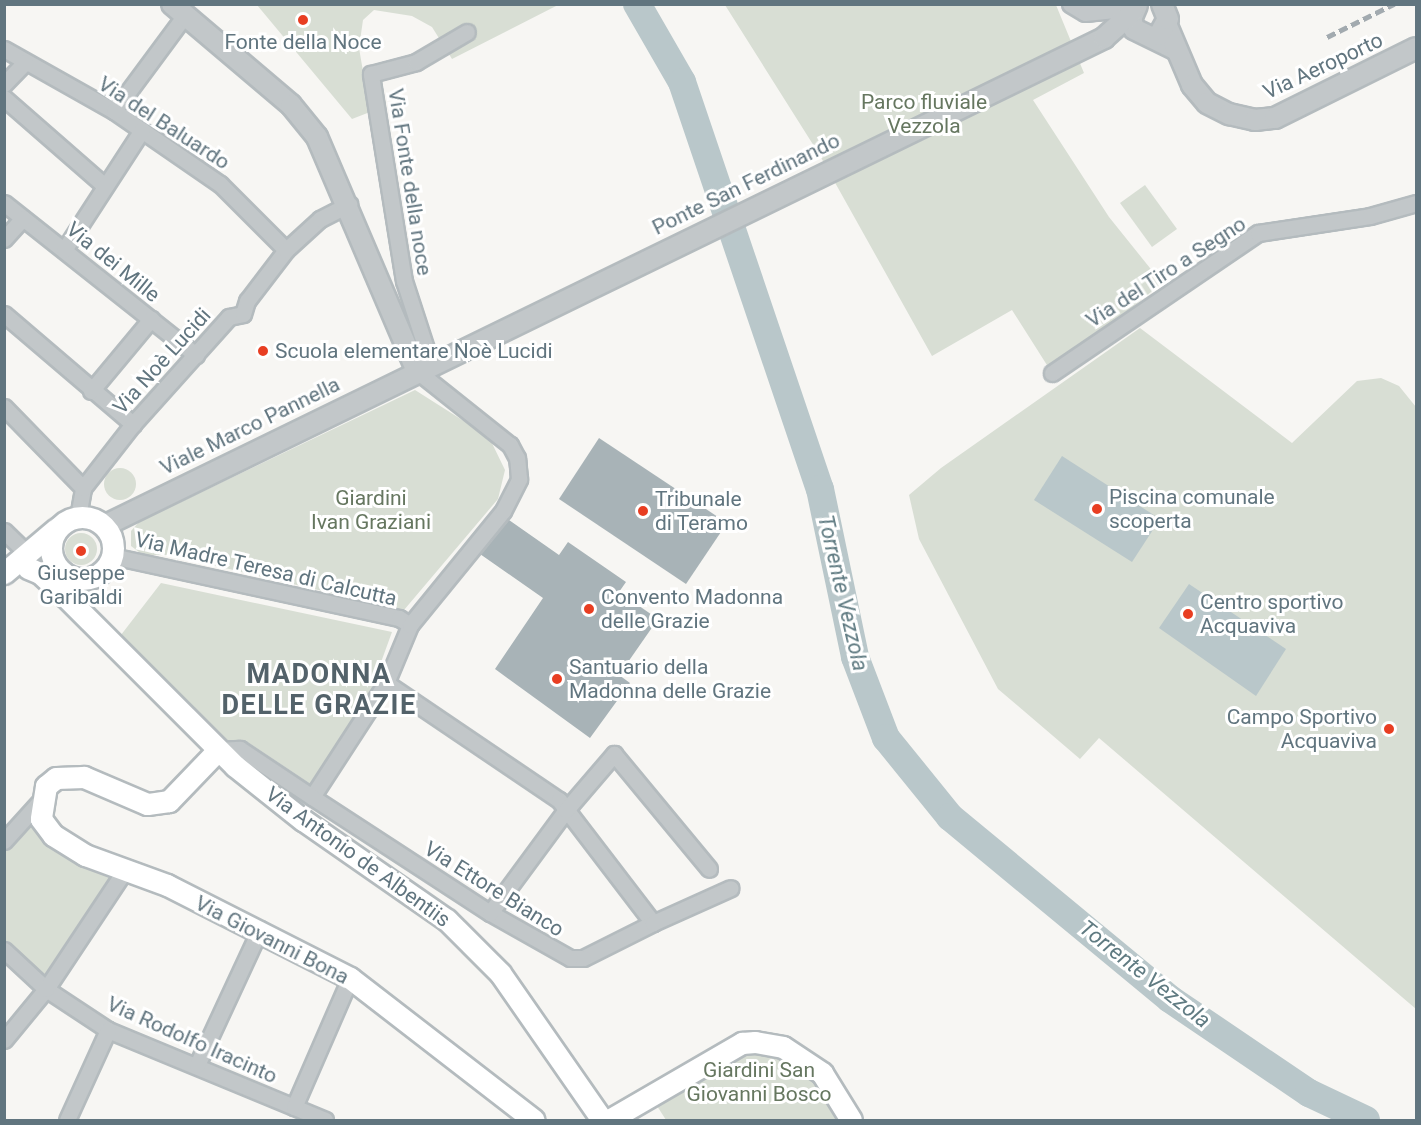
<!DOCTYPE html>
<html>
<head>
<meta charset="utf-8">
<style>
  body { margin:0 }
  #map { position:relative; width:1421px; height:1125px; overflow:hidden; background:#f7f6f3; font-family:Roboto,sans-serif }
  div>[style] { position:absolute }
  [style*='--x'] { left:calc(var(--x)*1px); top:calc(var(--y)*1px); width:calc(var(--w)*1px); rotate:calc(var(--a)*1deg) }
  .green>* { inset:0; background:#d8ded4 }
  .round { border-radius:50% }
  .water>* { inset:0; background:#b9c7ca }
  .river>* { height:28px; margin:-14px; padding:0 14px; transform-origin:14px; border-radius:14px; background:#b9c7ca }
  .building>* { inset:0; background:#a8b3b7 }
  .roads { filter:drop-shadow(2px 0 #b4bbbe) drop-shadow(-2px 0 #b4bbbe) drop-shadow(0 2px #b4bbbe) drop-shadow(0 -2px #b4bbbe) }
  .minor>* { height:15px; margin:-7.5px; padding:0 7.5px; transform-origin:7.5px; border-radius:7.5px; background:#c2c7c9 }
  .tertiary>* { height:20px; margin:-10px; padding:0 10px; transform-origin:10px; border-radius:10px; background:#c2c7c9 }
  .secondary>* { height:21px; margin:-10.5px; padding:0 10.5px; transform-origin:10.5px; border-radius:10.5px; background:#fff }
  .secondary>.ring { margin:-10.5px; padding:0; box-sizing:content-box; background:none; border:21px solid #fff; border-radius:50% }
  .rail>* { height:4.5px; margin-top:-2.25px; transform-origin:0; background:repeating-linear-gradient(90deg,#a2aaaf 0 9px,transparent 0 13.5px) }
  .dots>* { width:16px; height:16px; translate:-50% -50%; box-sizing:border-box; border:3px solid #fff; border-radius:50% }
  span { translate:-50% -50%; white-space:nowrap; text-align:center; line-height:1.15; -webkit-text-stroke:6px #fff; paint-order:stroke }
  .poi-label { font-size:21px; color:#61757f }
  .left { translate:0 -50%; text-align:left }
  .right { translate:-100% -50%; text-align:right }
  .street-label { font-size:21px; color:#61757f }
  .park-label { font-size:21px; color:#667760 }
  .water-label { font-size:22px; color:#607b82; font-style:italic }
  .district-label { font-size:27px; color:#53626a; font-weight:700; letter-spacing:1.5px }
  .frame { position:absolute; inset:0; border:6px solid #61757f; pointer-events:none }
</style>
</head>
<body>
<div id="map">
  <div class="green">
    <div style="clip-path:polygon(257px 5px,558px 5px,452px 59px,432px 27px,412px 16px,374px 10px,363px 20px,359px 48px,370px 112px,352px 119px)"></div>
    <div style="clip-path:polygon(725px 5px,1056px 5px,1084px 73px,1033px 100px,1109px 217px,1162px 283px,1052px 373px,1012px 310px,932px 356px,819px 154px)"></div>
    <div style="clip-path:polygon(1145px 185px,1177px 229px,1152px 247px,1120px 203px)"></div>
    <div style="clip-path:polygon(1140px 328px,1292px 443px,1357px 381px,1381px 378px,1399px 386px,1416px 407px,1416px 1009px,1099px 738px,1080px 759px,998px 689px,919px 539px,909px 495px,941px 468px)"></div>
    <div style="clip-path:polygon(415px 390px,489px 437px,505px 470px,498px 499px,404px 610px,169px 555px,143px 555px,131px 546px,131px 531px,139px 522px)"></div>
    <div class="round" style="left:104px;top:468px;width:32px;height:32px"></div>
    <div class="round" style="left:65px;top:533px;width:32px;height:32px"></div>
    <div style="clip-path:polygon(161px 583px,392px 632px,372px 687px,381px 693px,312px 797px,231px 748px,114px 644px)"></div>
    <div style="clip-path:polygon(23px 816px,125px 870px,46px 989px,5px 950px,4px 841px)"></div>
    <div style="clip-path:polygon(742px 1043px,783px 1047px,848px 1115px,838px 1120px,666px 1120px,650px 1095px)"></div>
  </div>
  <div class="water">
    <div style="clip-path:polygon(1062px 456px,1160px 519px,1132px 562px,1034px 500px)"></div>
    <div style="clip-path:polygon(1189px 584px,1286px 649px,1256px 696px,1159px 628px)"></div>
  </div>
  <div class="river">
    <div style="--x:637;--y:4;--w:90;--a:60"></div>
    <div style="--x:682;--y:82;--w:430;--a:71.3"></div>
    <div style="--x:820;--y:489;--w:172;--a:78.2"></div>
    <div style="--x:855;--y:657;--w:87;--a:69.1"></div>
    <div style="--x:886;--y:738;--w:102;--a:51"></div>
    <div style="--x:950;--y:817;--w:286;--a:39.6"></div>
    <div style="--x:1170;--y:999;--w:168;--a:34.1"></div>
    <div style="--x:1309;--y:1093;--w:63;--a:25.3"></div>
  </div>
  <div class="building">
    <div style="clip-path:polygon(599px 438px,727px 523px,686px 584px,559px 499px)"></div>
    <div style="clip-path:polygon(509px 520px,559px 555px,568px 542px,626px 582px,619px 592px,658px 619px,619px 675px,630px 683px,590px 738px,495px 669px,543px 598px,480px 554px)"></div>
  </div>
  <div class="roads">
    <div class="minor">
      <div style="--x:1070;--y:4;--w:17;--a:31"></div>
      <div style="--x:1085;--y:13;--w:49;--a:-5.8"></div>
      <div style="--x:4;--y:49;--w:126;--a:29.4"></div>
      <div style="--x:114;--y:111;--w:129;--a:34.6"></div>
      <div style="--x:220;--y:184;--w:93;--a:45"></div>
      <div style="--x:4;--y:84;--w:30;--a:-46"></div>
      <div style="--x:4;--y:98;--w:134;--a:41.1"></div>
      <div style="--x:114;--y:111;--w:119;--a:-53.5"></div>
      <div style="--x:4;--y:203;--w:245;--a:38.4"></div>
      <div style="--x:4;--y:239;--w:28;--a:-48"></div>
      <div style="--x:64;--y:250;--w:143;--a:-57"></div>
      <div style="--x:4;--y:314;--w:170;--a:40.5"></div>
      <div style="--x:431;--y:364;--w:87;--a:-108"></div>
      <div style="--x:404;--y:281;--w:210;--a:-99.1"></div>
      <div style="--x:371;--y:74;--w:47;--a:-14.9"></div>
      <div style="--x:416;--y:62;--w:59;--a:-30.5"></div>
      <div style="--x:1052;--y:373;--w:249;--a:-34.2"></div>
      <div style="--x:1258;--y:233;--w:113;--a:-8.6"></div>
      <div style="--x:1370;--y:216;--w:48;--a:-15.8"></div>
      <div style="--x:91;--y:391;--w:94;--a:-50.2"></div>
      <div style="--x:4;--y:407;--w:113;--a:45.7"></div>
      <div style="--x:78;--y:517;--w:29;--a:-80"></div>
      <div style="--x:83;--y:488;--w:81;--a:-52"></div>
      <div style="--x:133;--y:424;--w:144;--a:-48.1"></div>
      <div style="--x:229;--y:317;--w:14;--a:-12"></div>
      <div style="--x:243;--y:314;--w:14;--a:-73"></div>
      <div style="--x:247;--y:301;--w:64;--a:-52.6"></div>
      <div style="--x:286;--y:250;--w:46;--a:-42.4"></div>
      <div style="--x:320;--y:219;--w:33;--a:-27"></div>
      <div style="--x:4;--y:531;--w:30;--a:44"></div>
      <div style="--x:112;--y:556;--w:294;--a:12.2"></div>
      <div style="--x:399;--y:618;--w:13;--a:32"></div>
      <div style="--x:386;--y:683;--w:209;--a:34.1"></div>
      <div style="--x:559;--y:800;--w:155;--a:52.6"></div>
      <div style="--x:653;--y:923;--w:78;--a:153.4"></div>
      <div style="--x:583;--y:958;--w:13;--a:180"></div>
      <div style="--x:570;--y:958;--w:92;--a:-150.6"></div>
      <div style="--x:490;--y:913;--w:212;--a:-146.9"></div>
      <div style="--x:312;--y:797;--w:136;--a:-57"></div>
      <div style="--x:386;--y:683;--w:63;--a:-67.5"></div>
      <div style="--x:410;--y:625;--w:147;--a:-50.8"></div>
      <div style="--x:503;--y:511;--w:36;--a:-63"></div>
      <div style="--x:519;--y:479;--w:21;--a:-95"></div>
      <div style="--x:517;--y:458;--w:15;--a:-118"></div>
      <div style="--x:510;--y:445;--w:119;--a:-141.5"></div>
      <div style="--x:218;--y:750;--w:22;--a:-3"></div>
      <div style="--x:240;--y:749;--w:87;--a:33.7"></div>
      <div style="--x:4;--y:841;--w:55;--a:-47.9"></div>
      <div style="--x:490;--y:913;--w:128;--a:-53.6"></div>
      <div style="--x:566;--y:810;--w:74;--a:-49.4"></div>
      <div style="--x:614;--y:754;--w:149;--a:50.4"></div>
      <div style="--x:653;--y:923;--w:85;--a:-24.2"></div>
      <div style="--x:4;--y:950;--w:57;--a:42.9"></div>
      <div style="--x:46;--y:989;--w:74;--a:33.5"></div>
      <div style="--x:108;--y:1030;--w:235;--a:22.5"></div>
      <div style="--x:4;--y:1040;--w:66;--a:-50.5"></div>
      <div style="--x:46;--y:989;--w:143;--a:-56.4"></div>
      <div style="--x:197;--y:1065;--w:150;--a:-65.1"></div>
      <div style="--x:294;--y:1107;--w:141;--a:-66.5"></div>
      <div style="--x:67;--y:1120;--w:99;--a:-65.5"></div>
    </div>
    <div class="tertiary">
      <div style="--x:172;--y:4;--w:156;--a:40.3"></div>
      <div style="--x:291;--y:105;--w:41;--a:50.9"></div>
      <div style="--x:317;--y:137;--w:254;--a:66.9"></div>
      <div style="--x:1137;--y:5;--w:15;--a:113"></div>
      <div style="--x:1131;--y:19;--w:10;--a:73"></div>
      <div style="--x:1134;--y:29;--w:46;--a:26"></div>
      <div style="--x:1167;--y:26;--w:64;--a:67"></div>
      <div style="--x:1192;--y:85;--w:23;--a:50"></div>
      <div style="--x:1207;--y:103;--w:25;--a:27"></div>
      <div style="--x:1229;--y:114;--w:27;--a:13"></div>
      <div style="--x:1255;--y:120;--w:20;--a:-6"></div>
      <div style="--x:1275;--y:118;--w:157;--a:-26.4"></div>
      <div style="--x:1159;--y:35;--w:18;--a:-61"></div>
      <div style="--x:1168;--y:19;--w:16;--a:-112"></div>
      <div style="--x:104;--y:526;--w:1113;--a:-26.01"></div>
      <div style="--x:1104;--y:38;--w:38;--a:-42"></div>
    </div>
    <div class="secondary">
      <div class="ring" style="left:51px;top:517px;width:41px;height:41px"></div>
      <div style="--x:28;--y:568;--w:13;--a:23"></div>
      <div style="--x:40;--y:573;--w:34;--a:43"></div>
      <div style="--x:59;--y:570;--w:27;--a:77"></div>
      <div style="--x:65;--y:596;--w:240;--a:45"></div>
      <div style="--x:235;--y:766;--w:87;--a:38.5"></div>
      <div style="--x:303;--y:820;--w:175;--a:34.8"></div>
      <div style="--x:447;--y:920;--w:75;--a:45"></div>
      <div style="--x:500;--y:973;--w:179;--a:55.2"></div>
      <div style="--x:4;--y:573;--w:68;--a:-40.2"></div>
      <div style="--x:218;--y:750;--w:71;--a:133.9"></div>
      <div style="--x:169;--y:801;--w:22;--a:172"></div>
      <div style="--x:147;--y:804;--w:69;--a:-156.8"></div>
      <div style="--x:84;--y:777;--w:28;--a:178"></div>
      <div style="--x:56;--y:778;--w:13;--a:141"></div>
      <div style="--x:46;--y:786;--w:33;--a:99"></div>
      <div style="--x:41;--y:819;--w:20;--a:53"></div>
      <div style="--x:53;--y:835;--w:38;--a:32"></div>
      <div style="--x:85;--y:855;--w:87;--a:20.1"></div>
      <div style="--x:167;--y:885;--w:205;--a:26.9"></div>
      <div style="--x:350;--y:978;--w:232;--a:37.7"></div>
      <div style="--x:609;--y:1120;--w:154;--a:-30.1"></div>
      <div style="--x:742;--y:1043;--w:13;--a:-4"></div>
      <div style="--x:755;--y:1042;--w:28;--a:10"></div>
      <div style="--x:783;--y:1047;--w:47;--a:33.7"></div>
      <div style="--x:822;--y:1073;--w:55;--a:58.3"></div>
    </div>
  </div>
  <div class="rail">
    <div style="--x:1327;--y:37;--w:75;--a:-26.2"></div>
  </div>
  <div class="dots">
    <div style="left:303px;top:20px;background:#e83e22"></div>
    <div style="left:263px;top:351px;background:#e83e22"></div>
    <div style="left:1097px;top:509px;background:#e83e22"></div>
    <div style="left:643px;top:511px;background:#e83e22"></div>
    <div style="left:81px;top:551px;background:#e83e22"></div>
    <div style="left:589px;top:609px;background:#e83e22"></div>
    <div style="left:1188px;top:614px;background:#e83e22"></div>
    <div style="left:557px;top:679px;background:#e83e22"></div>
    <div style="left:1389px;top:729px;background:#e83e22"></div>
  </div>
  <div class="poi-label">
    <span style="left:303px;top:42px">Fonte della Noce</span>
    <span class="left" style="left:275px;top:351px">Scuola elementare Noè Lucidi</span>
    <span class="left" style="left:1109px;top:509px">Piscina comunale<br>scoperta</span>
    <span class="left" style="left:655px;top:511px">Tribunale<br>di Teramo</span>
    <span style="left:81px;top:585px">Giuseppe<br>Garibaldi</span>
    <span class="left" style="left:601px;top:609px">Convento Madonna<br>delle Grazie</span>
    <span class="left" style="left:1200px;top:614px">Centro sportivo<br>Acquaviva</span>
    <span class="left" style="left:569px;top:679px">Santuario della<br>Madonna delle Grazie</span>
    <span class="right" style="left:1377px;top:729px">Campo Sportivo<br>Acquaviva</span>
  </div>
  <div class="street-label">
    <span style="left:1323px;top:66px;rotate:-25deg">Via Aeroporto</span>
    <span style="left:164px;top:123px;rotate:33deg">Via del Baluardo</span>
    <span style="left:410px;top:182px;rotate:81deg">Via Fonte della noce</span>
    <span style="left:746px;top:184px;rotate:-26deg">Ponte San Ferdinando</span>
    <span style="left:113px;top:262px;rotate:39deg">Via dei Mille</span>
    <span style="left:1166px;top:272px;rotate:-33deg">Via del Tiro a Segno</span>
    <span style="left:162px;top:361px;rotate:-48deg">Via Noè Lucidi</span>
    <span style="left:250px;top:426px;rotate:-26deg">Viale Marco Pannella</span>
    <span style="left:266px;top:569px;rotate:13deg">Via Madre Teresa di Calcutta</span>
    <span style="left:358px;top:857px;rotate:36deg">Via Antonio de Albentiis</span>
    <span style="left:494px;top:889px;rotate:32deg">Via Ettore Bianco</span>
    <span style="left:272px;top:940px;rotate:27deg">Via Giovanni Bona</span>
    <span style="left:192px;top:1040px;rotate:24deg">Via Rodolfo Iracinto</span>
  </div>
  <div class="park-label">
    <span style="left:924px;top:114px">Parco fluviale<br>Vezzola</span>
    <span style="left:371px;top:510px">Giardini<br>Ivan Graziani</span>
    <span style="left:759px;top:1082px">Giardini San<br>Giovanni Bosco</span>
  </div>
  <div class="water-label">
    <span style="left:843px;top:593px;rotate:77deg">Torrente Vezzola</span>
    <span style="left:1145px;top:974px;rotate:38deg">Torrente Vezzola</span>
  </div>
  <div class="district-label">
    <span style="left:319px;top:690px">MADONNA<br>DELLE GRAZIE</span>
  </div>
  <div class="frame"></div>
</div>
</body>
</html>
